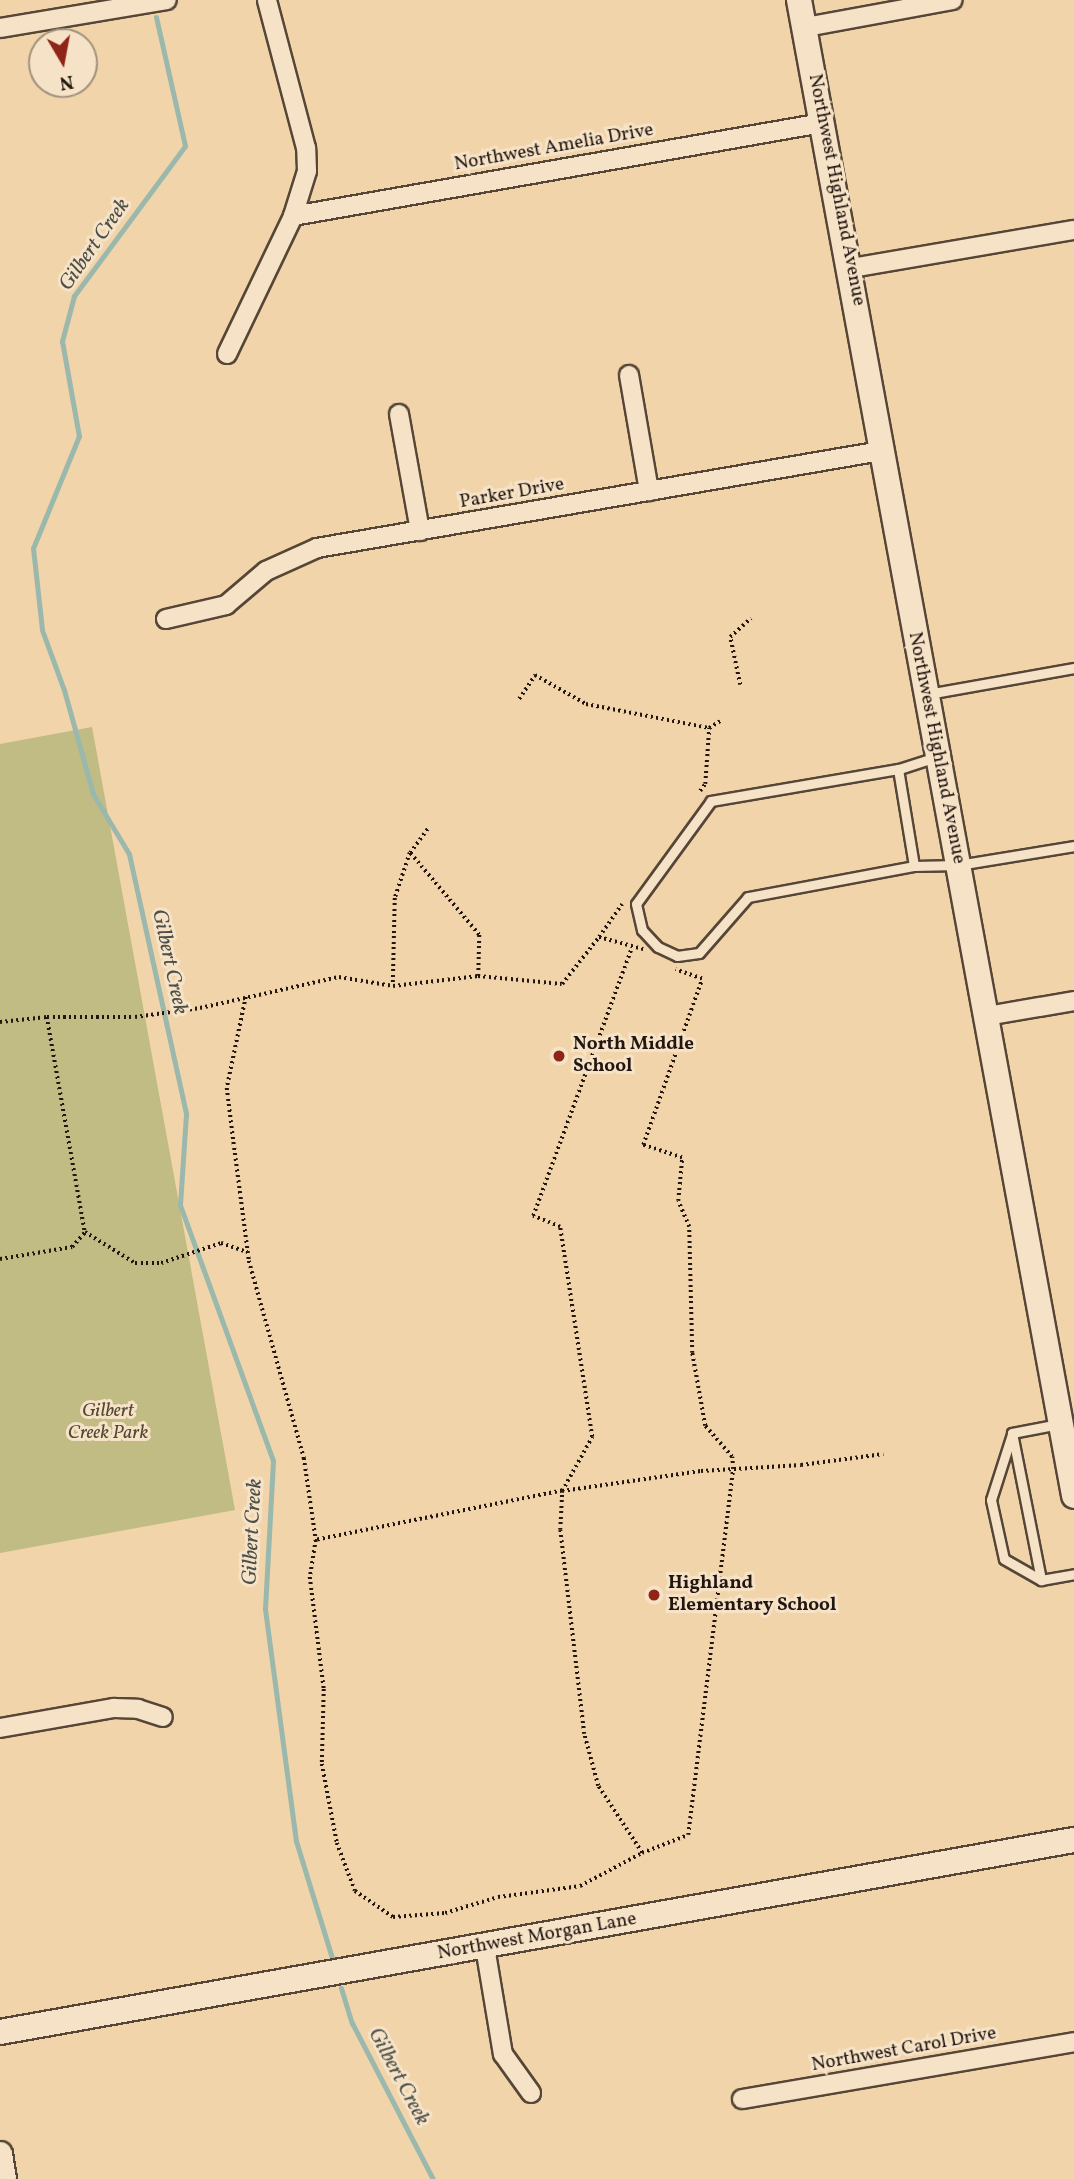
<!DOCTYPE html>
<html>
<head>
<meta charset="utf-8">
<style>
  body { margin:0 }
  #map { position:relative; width:1074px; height:2179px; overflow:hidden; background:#f1d4a9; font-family:Vollkorn,serif }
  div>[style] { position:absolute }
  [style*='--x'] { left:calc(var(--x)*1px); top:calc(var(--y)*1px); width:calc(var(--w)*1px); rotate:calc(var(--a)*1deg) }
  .green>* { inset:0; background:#c1bb84 }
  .stream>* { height:5px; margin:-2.5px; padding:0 2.5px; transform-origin:2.5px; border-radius:2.5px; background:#9bb8ad }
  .path>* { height:3.5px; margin-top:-1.75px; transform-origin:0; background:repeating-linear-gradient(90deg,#221611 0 2px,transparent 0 5.5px) }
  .roads { filter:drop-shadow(2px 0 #564637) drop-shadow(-2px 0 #564637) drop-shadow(0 2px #564637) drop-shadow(0 -2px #564637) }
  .lane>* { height:9px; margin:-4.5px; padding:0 4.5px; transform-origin:4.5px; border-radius:4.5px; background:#f6e3c7 }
  .street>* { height:18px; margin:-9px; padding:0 9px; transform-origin:9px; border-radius:9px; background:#f6e3c7 }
  .secondary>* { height:24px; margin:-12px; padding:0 12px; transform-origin:12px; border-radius:12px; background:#f6e3c7 }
  .dots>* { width:19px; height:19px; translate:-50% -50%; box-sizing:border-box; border:4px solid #f6e3c7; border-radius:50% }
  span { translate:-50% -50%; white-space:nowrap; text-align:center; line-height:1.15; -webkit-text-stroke:6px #f6e3c7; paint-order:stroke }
  .street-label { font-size:19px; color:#221611 }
  .poi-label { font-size:19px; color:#221611; font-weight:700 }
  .left { translate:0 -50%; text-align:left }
  .park-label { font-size:19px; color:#524834; font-style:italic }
  .water-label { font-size:21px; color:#4c4f48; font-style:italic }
  .north { position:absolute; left:28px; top:28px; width:70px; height:70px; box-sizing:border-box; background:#f6e3c7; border:2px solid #a1917e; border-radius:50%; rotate:170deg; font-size:19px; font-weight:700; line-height:28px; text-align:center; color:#221611 }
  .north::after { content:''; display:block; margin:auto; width:24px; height:32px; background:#8f2418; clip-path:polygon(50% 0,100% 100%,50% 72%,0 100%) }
</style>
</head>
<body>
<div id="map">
  <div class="green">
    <div style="clip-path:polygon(92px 727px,235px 1510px,0 1553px,0 744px)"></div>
  </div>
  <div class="stream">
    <div style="--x:156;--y:17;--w:132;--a:77.3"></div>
    <div style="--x:185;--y:146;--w:187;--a:126.5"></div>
    <div style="--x:74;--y:296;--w:47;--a:104.9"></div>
    <div style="--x:62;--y:341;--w:97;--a:79.9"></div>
    <div style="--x:79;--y:436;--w:121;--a:112.3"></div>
    <div style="--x:33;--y:548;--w:82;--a:83.7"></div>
    <div style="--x:42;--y:630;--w:64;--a:69.9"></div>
    <div style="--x:64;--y:690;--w:108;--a:74.4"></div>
    <div style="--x:93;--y:794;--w:70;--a:59"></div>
    <div style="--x:129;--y:854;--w:266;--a:77.6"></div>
    <div style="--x:186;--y:1114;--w:91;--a:93.8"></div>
    <div style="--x:180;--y:1205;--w:272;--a:70"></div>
    <div style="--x:273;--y:1461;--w:148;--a:93.1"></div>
    <div style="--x:265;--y:1609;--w:234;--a:82.4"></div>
    <div style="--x:296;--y:1841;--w:122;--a:72.9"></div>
    <div style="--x:341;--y:1988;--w:37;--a:73"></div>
    <div style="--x:352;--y:2023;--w:176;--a:62.6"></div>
  </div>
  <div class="path">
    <div style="--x:740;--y:685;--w:49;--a:-101.8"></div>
    <div style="--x:730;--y:637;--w:28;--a:-42"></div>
    <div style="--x:519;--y:699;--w:29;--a:-56"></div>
    <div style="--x:535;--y:675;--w:59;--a:29.6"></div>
    <div style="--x:586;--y:704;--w:125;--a:11"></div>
    <div style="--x:709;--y:728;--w:13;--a:-32"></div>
    <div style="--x:700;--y:791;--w:9;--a:-54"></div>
    <div style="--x:705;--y:784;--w:56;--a:-85.9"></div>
    <div style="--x:410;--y:853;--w:31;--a:-54"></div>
    <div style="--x:599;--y:937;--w:40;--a:-55.1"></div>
    <div style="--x:478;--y:976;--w:84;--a:5.4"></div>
    <div style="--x:562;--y:984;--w:60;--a:-51.8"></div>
    <div style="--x:599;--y:937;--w:46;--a:15.3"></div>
    <div style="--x:246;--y:997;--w:93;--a:101.8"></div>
    <div style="--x:227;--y:1088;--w:49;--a:83"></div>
    <div style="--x:233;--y:1137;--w:125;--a:82.6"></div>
    <div style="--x:249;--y:1261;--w:205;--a:74.4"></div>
    <div style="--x:304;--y:1458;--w:83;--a:81.7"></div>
    <div style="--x:316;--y:1540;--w:37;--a:99"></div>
    <div style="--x:310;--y:1577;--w:113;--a:82.9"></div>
    <div style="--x:324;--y:1689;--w:75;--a:91.5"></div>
    <div style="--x:322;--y:1764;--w:80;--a:79.2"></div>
    <div style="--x:337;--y:1843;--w:51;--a:69.4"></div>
    <div style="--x:355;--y:1891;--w:46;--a:34.4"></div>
    <div style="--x:393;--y:1917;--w:52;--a:-4.4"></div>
    <div style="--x:445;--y:1913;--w:55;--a:-16.8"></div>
    <div style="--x:498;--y:1897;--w:83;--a:-7.6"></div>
    <div style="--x:580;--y:1886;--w:70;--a:-28"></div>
    <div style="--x:642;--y:1853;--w:80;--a:-123.3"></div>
    <div style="--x:598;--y:1786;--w:54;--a:-105.1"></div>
    <div style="--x:584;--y:1734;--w:205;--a:-96.7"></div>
    <div style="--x:560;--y:1530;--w:39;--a:-87"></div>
    <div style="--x:562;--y:1491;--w:251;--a:168.7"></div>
    <div style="--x:47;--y:1017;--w:88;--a:0"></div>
    <div style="--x:135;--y:1017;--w:66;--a:-7.9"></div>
    <div style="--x:200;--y:1008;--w:142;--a:-12.6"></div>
    <div style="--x:339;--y:977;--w:55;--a:9.5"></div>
    <div style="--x:393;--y:986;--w:86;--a:-6.7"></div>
    <div style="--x:478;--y:976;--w:41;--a:-88.6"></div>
    <div style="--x:479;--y:935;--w:107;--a:-130.1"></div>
    <div style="--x:410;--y:853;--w:47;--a:108.4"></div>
    <div style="--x:395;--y:898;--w:88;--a:91.3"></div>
    <div style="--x:0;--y:1022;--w:47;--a:-6.1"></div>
    <div style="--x:47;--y:1017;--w:218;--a:80"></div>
    <div style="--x:85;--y:1232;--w:59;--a:31.8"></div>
    <div style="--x:135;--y:1263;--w:26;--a:0"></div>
    <div style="--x:161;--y:1263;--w:63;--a:-18.4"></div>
    <div style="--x:221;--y:1243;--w:28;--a:19"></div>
    <div style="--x:0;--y:1259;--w:73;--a:-9.5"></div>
    <div style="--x:72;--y:1247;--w:20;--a:-49"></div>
    <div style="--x:562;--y:1491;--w:62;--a:-60.9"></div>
    <div style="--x:592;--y:1437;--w:212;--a:-98.7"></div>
    <div style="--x:560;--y:1227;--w:29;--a:-158"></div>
    <div style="--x:533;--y:1216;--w:284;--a:-69.8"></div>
    <div style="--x:562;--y:1491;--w:140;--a:-8.2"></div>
    <div style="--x:701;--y:1471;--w:100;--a:-3.4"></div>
    <div style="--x:801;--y:1465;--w:83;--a:-7.6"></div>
    <div style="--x:642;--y:1853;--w:49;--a:-21.4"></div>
    <div style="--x:688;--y:1835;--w:369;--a:-83"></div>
    <div style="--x:733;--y:1469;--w:12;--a:-95"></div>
    <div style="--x:732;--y:1457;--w:41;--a:-131.1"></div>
    <div style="--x:705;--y:1426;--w:74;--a:-100.1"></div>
    <div style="--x:692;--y:1353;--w:126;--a:-91.4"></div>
    <div style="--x:689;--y:1227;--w:28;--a:-113"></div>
    <div style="--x:678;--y:1201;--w:43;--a:-84.7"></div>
    <div style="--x:682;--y:1158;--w:41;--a:-161.6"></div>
    <div style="--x:643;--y:1145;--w:176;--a:-70.4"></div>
    <div style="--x:702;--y:979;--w:28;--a:-161"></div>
  </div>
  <div class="roads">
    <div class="lane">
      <div style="--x:928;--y:694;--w:148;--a:-10.1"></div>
      <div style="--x:936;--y:757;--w:40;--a:162"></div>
      <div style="--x:898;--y:769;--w:98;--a:80.6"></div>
      <div style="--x:914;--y:866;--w:44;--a:-1.3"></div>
      <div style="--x:958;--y:865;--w:118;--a:-9.3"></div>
      <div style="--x:898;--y:769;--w:190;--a:170.3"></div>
      <div style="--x:711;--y:801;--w:127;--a:126.1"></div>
      <div style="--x:636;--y:904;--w:27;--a:77"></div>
      <div style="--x:642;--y:930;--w:23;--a:47"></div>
      <div style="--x:658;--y:947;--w:21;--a:25"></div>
      <div style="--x:677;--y:956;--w:22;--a:-8"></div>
      <div style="--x:699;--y:953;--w:74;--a:-48.8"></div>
      <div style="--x:748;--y:897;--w:169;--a:-10.6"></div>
      <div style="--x:1059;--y:1424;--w:48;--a:169.2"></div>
      <div style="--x:1012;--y:1433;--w:150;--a:78.8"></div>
      <div style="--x:1041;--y:1580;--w:34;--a:-10"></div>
      <div style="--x:1012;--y:1434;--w:69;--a:107.7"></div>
      <div style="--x:991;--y:1500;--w:60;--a:77.6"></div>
      <div style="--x:1004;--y:1559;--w:43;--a:29.6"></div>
    </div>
    <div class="street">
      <div style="--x:806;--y:27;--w:149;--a:-10.4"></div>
      <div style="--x:0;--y:28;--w:169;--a:-9.5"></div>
      <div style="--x:293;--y:216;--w:537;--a:-9.97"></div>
      <div style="--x:851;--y:268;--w:226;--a:-9.7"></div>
      <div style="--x:227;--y:354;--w:153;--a:-64.4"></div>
      <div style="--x:293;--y:216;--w:47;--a:-72.7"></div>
      <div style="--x:307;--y:171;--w:23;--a:-92"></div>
      <div style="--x:306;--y:148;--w:153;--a:-104.8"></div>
      <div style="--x:629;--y:375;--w:118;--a:80.2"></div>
      <div style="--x:399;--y:414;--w:119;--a:79.8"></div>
      <div style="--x:166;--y:619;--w:62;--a:-13.1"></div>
      <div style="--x:226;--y:605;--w:52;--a:-40.4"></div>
      <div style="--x:266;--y:571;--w:56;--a:-24.3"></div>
      <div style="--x:317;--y:548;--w:572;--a:-9.76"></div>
      <div style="--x:987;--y:1016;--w:88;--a:-9.8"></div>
      <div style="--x:0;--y:1728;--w:116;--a:-10"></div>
      <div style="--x:114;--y:1708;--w:24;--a:2"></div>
      <div style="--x:138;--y:1709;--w:26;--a:18"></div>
      <div style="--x:485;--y:1947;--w:109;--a:80.5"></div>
      <div style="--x:503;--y:2054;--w:48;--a:54.3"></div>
      <div style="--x:742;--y:2099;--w:337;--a:-9.7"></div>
    </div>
    <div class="secondary">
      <div style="--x:799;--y:0;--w:1521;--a:79.58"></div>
      <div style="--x:0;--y:2032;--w:1091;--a:-10.14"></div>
      <div style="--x:0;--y:2154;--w:25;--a:81"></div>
    </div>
  </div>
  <div class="dots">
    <div style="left:559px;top:1056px;background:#8f2418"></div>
    <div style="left:654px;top:1595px;background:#8f2418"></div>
  </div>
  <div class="street-label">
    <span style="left:554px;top:148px;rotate:-10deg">Northwest Amelia Drive</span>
    <span style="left:836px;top:190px;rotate:79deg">Northwest Highland Avenue</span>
    <span style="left:512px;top:494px;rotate:-10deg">Parker Drive</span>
    <span style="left:936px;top:748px;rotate:79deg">Northwest Highland Avenue</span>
    <span style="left:537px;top:1937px;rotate:-10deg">Northwest Morgan Lane</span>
    <span style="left:904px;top:2050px;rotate:-10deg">Northwest Carol Drive</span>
  </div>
  <div class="poi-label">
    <span class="left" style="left:573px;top:1056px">North Middle<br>School</span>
    <span class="left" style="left:668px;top:1595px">Highland<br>Elementary School</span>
  </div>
  <div class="park-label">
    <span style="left:108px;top:1423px">Gilbert<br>Creek Park</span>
  </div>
  <div class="water-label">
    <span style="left:95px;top:245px;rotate:-55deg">Gilbert Creek</span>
    <span style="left:169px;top:962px;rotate:78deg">Gilbert Creek</span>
    <span style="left:253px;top:1532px;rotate:-87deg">Gilbert Creek</span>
    <span style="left:398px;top:2077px;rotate:62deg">Gilbert Creek</span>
  </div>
  <div class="north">N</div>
</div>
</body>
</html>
